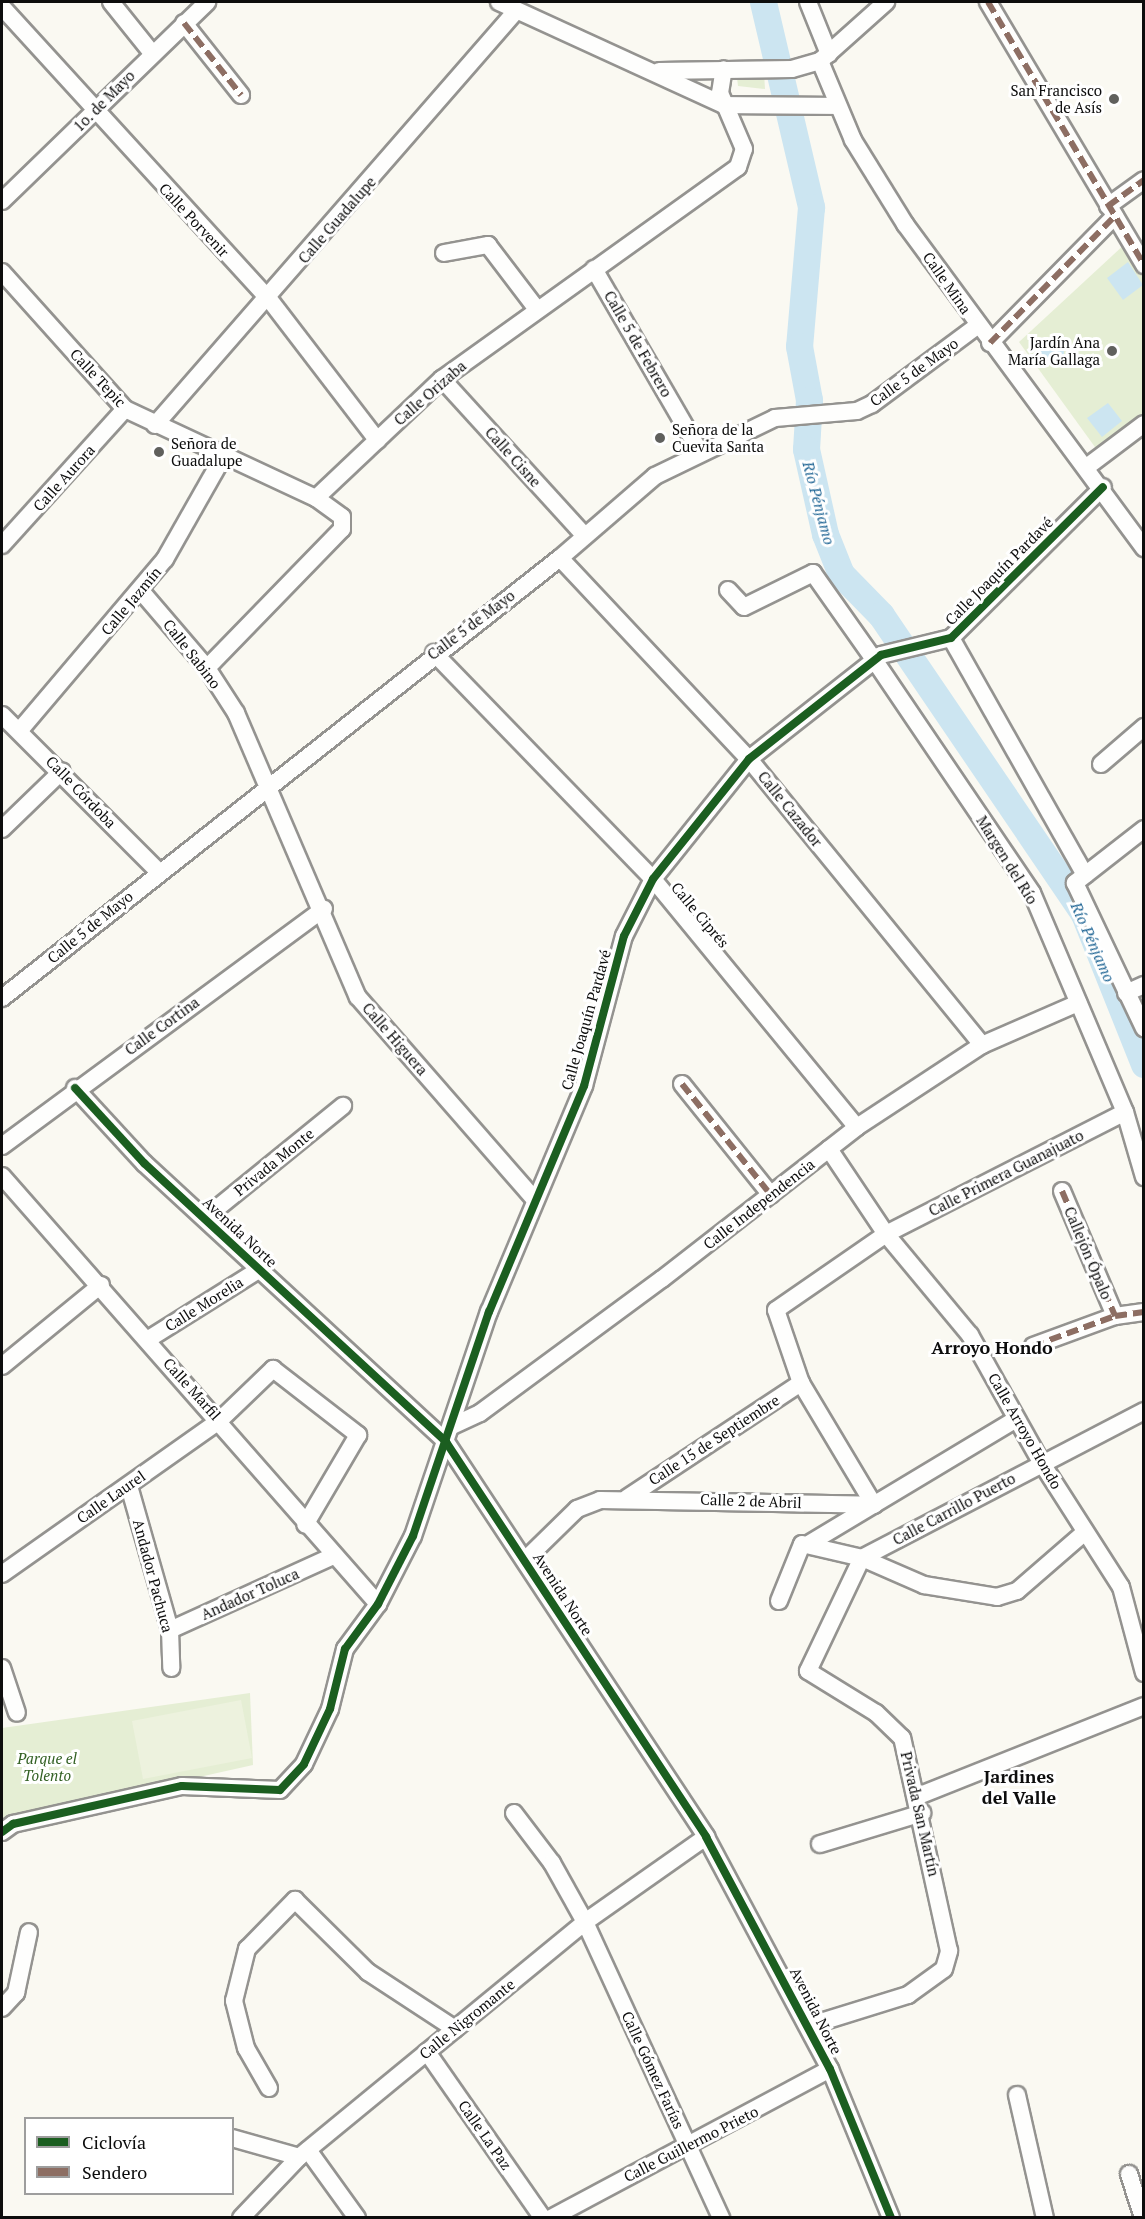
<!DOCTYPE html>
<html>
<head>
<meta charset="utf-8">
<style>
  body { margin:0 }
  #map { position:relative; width:1145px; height:2219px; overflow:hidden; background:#faf9f2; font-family:"PT Serif",serif }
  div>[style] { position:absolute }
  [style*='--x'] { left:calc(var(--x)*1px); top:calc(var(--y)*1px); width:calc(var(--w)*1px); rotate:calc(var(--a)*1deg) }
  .green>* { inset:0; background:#e5eed4 }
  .pitch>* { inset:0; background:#edf2de }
  .water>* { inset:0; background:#cce5f1 }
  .round { border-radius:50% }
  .river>* { height:27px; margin:-13.5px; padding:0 13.5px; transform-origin:13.5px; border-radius:13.5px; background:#cce5f1 }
  .roads { filter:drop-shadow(2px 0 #949390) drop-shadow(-2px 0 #949390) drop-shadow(0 2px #949390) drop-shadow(0 -2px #949390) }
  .minor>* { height:16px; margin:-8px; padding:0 8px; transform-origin:8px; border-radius:8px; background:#fefefd }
  .quiet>* { height:6px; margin-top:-3px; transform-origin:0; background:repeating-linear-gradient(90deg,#8d6e63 0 12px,transparent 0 18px) }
  .cycleway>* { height:8px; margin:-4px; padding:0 4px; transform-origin:4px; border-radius:4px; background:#1b5e20 }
  .dots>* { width:16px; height:16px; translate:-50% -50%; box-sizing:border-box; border:3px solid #fff; border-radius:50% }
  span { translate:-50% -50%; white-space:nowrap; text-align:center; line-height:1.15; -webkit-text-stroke:6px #fff; paint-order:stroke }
  .poi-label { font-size:15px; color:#0d0d0d }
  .right { translate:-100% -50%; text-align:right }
  .left { translate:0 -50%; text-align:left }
  .street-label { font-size:15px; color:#0d0d0d }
  .park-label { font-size:15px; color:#326023; font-style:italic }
  .water-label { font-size:16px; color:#216695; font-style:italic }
  .quarter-label { font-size:18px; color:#0d0d0d; font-weight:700 }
  .frame { position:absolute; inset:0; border:3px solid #0d0d0d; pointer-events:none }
  .legend { position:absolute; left:24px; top:2117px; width:210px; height:78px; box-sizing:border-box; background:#fff; border:2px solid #9e9e9e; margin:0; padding:8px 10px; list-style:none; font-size:18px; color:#0d0d0d }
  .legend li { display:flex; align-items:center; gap:12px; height:30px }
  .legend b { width:30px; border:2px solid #9e9e9e }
</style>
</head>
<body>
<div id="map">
  <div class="green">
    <div style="clip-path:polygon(764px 72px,765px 89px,738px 86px,737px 78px)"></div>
    <div style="clip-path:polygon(1126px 243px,1143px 268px,1143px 420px,1100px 454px,1019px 342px)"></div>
    <div style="clip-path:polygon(250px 1693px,253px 1765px,2px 1821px,2px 1728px)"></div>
  </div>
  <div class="pitch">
    <div style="clip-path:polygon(241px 1700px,252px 1758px,143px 1779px,132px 1721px)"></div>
  </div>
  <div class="water">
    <div style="clip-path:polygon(1128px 262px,1143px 285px,1123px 300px,1107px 278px)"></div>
    <div class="round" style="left:1038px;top:338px;width:26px;height:26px"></div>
    <div style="clip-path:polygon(1108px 403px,1122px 421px,1102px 437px,1087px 418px)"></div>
  </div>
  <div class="river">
    <div style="--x:763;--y:2;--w:211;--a:76.8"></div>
    <div style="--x:811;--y:207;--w:140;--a:94.9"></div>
    <div style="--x:799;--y:346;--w:55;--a:79.5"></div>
    <div style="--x:809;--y:400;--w:49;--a:93.5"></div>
    <div style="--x:806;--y:449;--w:87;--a:77.4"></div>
    <div style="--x:825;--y:534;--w:43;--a:68.2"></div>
    <div style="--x:841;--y:574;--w:57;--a:45.7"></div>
    <div style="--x:881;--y:615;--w:361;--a:55.8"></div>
    <div style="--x:1084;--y:914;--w:162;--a:68.2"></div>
  </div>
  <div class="roads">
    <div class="minor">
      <div style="--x:111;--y:2;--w:65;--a:51.2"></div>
      <div style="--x:499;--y:2;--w:247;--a:24.6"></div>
      <div style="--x:724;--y:105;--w:112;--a:0.5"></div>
      <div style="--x:808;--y:2;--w:56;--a:68"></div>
      <div style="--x:988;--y:2;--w:306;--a:59.3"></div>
      <div style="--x:2;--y:7;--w:396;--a:47.6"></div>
      <div style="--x:269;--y:299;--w:178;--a:52.5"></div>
      <div style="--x:184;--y:23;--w:92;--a:51.6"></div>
      <div style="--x:820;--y:61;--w:86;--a:67.3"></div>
      <div style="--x:853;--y:140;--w:99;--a:58.2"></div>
      <div style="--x:905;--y:224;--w:403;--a:53.6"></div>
      <div style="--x:659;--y:71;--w:133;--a:-0.9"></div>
      <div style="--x:792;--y:69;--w:29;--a:-16"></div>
      <div style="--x:820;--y:61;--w:89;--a:-41.8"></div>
      <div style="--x:2;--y:201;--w:286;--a:-44.1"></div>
      <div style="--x:1108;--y:206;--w:44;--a:-35.8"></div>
      <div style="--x:444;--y:253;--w:45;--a:-10.3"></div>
      <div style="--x:488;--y:245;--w:79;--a:52.7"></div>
      <div style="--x:594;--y:269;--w:211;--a:59.9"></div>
      <div style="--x:2;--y:272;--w:184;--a:48.1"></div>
      <div style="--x:125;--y:409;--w:211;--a:25"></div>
      <div style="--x:316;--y:498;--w:32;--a:36"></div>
      <div style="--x:342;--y:517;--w:12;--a:90"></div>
      <div style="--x:342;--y:529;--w:194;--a:134.2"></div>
      <div style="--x:990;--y:343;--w:178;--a:-45.5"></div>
      <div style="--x:442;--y:379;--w:211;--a:47.7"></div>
      <div style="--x:155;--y:425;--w:548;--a:-48.92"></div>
      <div style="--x:1088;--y:466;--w:70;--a:-36.9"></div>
      <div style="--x:316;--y:498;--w:173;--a:-43.4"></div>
      <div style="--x:442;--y:379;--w:364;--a:-35.6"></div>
      <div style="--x:738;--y:167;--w:19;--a:-72"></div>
      <div style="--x:744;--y:149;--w:61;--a:-113.2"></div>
      <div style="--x:720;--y:93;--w:24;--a:-81"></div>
      <div style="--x:2;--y:545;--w:183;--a:-47.9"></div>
      <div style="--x:560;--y:558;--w:276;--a:46.8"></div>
      <div style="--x:749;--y:759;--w:369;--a:50.8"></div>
      <div style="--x:728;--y:590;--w:23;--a:47"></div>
      <div style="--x:744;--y:607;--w:77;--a:-26.2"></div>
      <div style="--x:813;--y:573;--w:108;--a:54.8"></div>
      <div style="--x:875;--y:661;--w:280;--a:55.9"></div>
      <div style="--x:1032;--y:893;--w:238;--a:67"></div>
      <div style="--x:1125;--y:1112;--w:68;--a:73.7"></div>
      <div style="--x:141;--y:591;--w:101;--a:49.4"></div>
      <div style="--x:207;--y:668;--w:54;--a:57.2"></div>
      <div style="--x:236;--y:713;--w:309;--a:66.8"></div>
      <div style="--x:358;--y:997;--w:269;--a:48.9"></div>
      <div style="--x:951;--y:638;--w:272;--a:60.5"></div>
      <div style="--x:434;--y:653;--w:315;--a:45.9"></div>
      <div style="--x:653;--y:879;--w:321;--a:50.6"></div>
      <div style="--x:2;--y:715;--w:222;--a:45"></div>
      <div style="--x:20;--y:730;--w:224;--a:-49.7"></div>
      <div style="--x:165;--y:559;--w:117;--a:-60.4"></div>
      <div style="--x:1101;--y:764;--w:57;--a:-40.7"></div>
      <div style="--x:2;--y:829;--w:83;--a:-44"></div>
      <div style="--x:1144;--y:829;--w:88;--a:142"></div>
      <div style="--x:1075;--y:883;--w:161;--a:64.6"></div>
      <div style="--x:1126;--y:993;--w:20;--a:-24"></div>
      <div style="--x:2;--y:998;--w:711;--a:-38.26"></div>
      <div style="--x:560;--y:558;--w:125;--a:-40.8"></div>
      <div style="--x:655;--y:476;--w:133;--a:-25.8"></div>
      <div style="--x:775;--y:418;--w:82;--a:-4.9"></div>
      <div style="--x:857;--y:411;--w:17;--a:-25"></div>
      <div style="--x:872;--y:404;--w:131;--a:-36.6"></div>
      <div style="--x:682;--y:1084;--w:142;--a:51.3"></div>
      <div style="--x:75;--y:1088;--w:102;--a:47.4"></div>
      <div style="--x:144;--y:1163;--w:411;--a:42.7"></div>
      <div style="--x:446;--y:1442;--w:473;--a:56.6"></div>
      <div style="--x:706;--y:1837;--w:263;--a:61.9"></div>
      <div style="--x:830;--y:2069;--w:161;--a:67.7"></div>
      <div style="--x:2;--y:1146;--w:400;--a:-36.4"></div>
      <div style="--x:829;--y:1149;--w:102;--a:56.2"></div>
      <div style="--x:886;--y:1234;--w:131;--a:50.3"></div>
      <div style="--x:970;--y:1335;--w:145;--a:60.8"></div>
      <div style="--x:1041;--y:1462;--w:148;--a:57.4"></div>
      <div style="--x:1121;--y:1587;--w:89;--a:75"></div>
      <div style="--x:2;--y:1176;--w:570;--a:48.7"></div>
      <div style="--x:1062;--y:1191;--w:136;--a:67"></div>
      <div style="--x:205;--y:1218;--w:178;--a:-39.1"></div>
      <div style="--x:147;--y:1340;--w:133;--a:-32.1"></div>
      <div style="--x:1033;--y:1346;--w:87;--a:-20.1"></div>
      <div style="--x:1115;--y:1316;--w:29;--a:-8"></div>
      <div style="--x:2;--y:1366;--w:128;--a:-39.3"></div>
      <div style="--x:452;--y:1426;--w:31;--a:-25"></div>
      <div style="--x:480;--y:1413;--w:226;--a:-36.4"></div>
      <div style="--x:662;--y:1279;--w:247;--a:-37.9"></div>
      <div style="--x:857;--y:1127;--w:149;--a:-33.3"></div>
      <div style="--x:982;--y:1045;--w:105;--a:-23.6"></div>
      <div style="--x:129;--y:1486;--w:150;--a:74.1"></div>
      <div style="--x:170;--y:1630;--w:38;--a:88"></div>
      <div style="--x:627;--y:1498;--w:209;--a:-33.5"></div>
      <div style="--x:874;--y:1505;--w:142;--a:-120.9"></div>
      <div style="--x:801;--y:1383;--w:77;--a:-108.9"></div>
      <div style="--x:776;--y:1310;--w:134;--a:-34.6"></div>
      <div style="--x:886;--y:1234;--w:268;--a:-27"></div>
      <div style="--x:810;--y:1543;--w:240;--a:-31"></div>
      <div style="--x:525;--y:1560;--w:73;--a:-44.4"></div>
      <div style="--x:577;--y:1509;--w:25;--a:-21"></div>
      <div style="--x:600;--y:1500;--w:274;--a:1"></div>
      <div style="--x:2;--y:1574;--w:267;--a:-35.2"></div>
      <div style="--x:220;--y:1420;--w:74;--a:-43.9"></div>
      <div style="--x:273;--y:1369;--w:108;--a:37.8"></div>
      <div style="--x:358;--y:1435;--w:104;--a:120.5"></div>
      <div style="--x:779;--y:1601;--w:61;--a:-68"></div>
      <div style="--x:802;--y:1544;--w:62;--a:13.1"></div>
      <div style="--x:862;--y:1558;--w:68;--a:23.5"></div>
      <div style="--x:924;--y:1585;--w:74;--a:9.3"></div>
      <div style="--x:997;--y:1597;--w:21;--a:-17"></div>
      <div style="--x:1017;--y:1591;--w:90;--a:-40.9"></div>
      <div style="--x:170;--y:1630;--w:177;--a:-24.4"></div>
      <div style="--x:2;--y:1668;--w:47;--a:71.6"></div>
      <div style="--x:918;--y:1796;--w:243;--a:-21.7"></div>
      <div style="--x:514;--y:1813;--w:63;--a:52.8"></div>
      <div style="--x:552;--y:1863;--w:68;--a:60.8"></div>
      <div style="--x:585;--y:1922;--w:326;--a:65.3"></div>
      <div style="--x:2;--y:1832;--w:14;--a:-36"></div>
      <div style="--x:13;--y:1824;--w:173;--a:-12.7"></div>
      <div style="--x:182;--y:1786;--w:98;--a:2.3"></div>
      <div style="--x:280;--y:1790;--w:35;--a:-47"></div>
      <div style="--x:304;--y:1764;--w:61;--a:-64.7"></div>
      <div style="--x:330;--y:1709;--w:62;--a:-76"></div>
      <div style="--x:345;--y:1649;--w:56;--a:-53.7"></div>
      <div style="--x:378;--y:1604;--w:76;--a:-62.8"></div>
      <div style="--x:413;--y:1536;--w:237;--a:-71.3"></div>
      <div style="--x:489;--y:1312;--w:245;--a:-67.2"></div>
      <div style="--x:584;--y:1086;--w:155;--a:-75.1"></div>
      <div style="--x:624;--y:936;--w:64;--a:-63"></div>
      <div style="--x:653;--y:879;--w:154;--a:-51.3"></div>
      <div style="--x:749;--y:759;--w:168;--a:-38.2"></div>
      <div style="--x:881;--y:655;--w:72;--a:-13.7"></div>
      <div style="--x:951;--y:638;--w:214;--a:-44.8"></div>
      <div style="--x:820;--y:1844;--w:107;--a:-16.9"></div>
      <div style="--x:2;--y:2008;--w:21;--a:-47"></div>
      <div style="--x:16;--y:1993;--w:62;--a:-78"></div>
      <div style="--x:808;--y:2026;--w:105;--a:-17.2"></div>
      <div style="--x:908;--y:1995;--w:44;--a:-35.8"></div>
      <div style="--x:944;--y:1969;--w:19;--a:-74"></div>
      <div style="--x:949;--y:1951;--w:218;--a:-102.4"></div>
      <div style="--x:902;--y:1738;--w:36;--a:-136"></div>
      <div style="--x:876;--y:1713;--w:80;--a:-148.3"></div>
      <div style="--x:808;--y:1671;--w:125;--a:-64.5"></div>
      <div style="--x:862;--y:1558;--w:318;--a:-27.5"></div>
      <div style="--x:427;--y:2052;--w:203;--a:55.1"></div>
      <div style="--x:269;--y:2088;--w:46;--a:-119.9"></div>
      <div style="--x:246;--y:2048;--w:49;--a:-104.3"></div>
      <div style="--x:234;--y:2001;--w:54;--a:-76"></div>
      <div style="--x:247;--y:1949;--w:69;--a:-45.6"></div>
      <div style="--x:295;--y:1900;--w:103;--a:44.6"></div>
      <div style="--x:368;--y:1972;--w:104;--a:33.2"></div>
      <div style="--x:1017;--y:2095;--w:126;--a:77.2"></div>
      <div style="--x:232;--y:2138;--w:70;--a:15.8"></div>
      <div style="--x:308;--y:2150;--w:84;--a:54.2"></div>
      <div style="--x:1129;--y:2174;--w:46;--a:72.3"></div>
      <div style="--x:241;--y:2218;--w:84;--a:-46.4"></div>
      <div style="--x:299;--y:2157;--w:370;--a:-39.4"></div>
      <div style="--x:585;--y:1922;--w:148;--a:-35.1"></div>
      <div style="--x:551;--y:2218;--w:316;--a:-28.1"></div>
    </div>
  </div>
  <div class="quiet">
    <div style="--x:988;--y:2;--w:306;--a:59.3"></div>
    <div style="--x:184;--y:23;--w:92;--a:51.6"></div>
    <div style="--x:1108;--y:206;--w:44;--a:-35.8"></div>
    <div style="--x:990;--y:343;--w:178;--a:-45.5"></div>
    <div style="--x:682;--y:1084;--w:142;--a:51.3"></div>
    <div style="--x:1062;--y:1191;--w:136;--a:67"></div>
    <div style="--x:1033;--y:1346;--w:87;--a:-20.1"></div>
    <div style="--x:1115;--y:1316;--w:29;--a:-8"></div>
  </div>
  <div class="cycleway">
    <div style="--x:75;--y:1088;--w:102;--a:47.4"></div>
    <div style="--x:144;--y:1163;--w:411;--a:42.7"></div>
    <div style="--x:446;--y:1442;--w:473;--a:56.6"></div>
    <div style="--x:706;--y:1837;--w:263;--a:61.9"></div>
    <div style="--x:830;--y:2069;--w:161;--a:67.7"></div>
    <div style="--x:2;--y:1832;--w:14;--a:-36"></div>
    <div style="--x:13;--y:1824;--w:173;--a:-12.7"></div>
    <div style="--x:182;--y:1786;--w:98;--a:2.3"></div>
    <div style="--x:280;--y:1790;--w:35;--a:-47"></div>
    <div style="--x:304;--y:1764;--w:61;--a:-64.7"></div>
    <div style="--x:330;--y:1709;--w:62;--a:-76"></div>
    <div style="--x:345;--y:1649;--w:56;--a:-53.7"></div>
    <div style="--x:378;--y:1604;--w:76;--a:-62.8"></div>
    <div style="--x:413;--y:1536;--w:237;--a:-71.3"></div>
    <div style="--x:489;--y:1312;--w:245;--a:-67.2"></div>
    <div style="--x:584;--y:1086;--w:155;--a:-75.1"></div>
    <div style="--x:624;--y:936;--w:64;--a:-63"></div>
    <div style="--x:653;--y:879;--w:154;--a:-51.3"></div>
    <div style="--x:749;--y:759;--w:168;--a:-38.2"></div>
    <div style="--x:881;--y:655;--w:72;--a:-13.7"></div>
    <div style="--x:951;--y:638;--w:214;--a:-44.8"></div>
  </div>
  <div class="dots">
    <div style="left:1114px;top:99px;background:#60605d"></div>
    <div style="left:1112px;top:351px;background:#60605d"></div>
    <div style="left:660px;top:438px;background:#60605d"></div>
    <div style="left:159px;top:452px;background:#60605d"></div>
  </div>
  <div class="poi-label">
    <span class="right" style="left:1102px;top:99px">San Francisco<br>de Asís</span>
    <span class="right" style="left:1100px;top:351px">Jardín Ana<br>María Gallaga</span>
    <span class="left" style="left:672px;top:438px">Señora de la<br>Cuevita Santa</span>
    <span class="left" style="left:171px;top:452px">Señora de<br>Guadalupe</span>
  </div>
  <div class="street-label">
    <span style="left:104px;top:101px;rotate:-45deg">1o. de Mayo</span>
    <span style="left:194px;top:220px;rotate:47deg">Calle Porvenir</span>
    <span style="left:337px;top:220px;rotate:-49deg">Calle Guadalupe</span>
    <span style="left:947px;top:283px;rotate:55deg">Calle Mina</span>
    <span style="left:638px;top:344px;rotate:60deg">Calle 5 de Febrero</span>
    <span style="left:914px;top:372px;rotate:-36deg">Calle 5 de Mayo</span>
    <span style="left:98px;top:378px;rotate:47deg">Calle Tepic</span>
    <span style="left:430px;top:393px;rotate:-41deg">Calle Orizaba</span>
    <span style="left:513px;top:457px;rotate:48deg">Calle Cisne</span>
    <span style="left:64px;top:478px;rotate:-48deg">Calle Aurora</span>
    <span style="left:999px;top:571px;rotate:-45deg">Calle Joaquín Pardavé</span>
    <span style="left:131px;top:601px;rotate:-50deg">Calle Jazmín</span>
    <span style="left:471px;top:625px;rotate:-37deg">Calle 5 de Mayo</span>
    <span style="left:192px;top:654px;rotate:52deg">Calle Sabino</span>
    <span style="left:81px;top:792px;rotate:46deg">Calle Córdoba</span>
    <span style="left:790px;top:809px;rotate:51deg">Calle Cazador</span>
    <span style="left:1007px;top:860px;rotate:58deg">Margen del Río</span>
    <span style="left:700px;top:915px;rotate:50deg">Calle Ciprés</span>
    <span style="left:90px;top:927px;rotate:-39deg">Calle 5 de Mayo</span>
    <span style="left:586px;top:1020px;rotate:-74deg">Calle Joaquín Pardavé</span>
    <span style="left:162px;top:1026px;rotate:-36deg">Calle Cortina</span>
    <span style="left:395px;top:1039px;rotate:49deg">Calle Higuera</span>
    <span style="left:274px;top:1162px;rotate:-39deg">Privada Monte</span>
    <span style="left:1006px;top:1173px;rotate:-27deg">Calle Primera Guanajuato</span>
    <span style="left:759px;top:1204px;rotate:-38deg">Calle Independencia</span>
    <span style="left:240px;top:1232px;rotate:43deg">Avenida Norte</span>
    <span style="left:1088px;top:1253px;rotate:67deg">Callejón Ópalo</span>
    <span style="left:204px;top:1304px;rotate:-32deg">Calle Morelia</span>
    <span style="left:192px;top:1389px;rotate:48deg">Calle Marfil</span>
    <span style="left:1025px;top:1431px;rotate:60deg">Calle Arroyo Hondo</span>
    <span style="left:714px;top:1440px;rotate:-33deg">Calle 15 de Septiembre</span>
    <span style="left:111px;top:1497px;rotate:-35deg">Calle Laurel</span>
    <span style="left:751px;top:1501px;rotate:2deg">Calle 2 de Abril</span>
    <span style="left:954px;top:1509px;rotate:-28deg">Calle Carrillo Puerto</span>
    <span style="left:153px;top:1576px;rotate:75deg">Andador Pachuca</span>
    <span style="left:250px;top:1594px;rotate:-24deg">Andador Toluca</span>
    <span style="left:563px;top:1594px;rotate:57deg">Avenida Norte</span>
    <span style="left:920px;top:1814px;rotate:77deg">Privada San Martín</span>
    <span style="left:816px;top:2011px;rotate:63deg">Avenida Norte</span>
    <span style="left:467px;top:2019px;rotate:-39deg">Calle Nigromante</span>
    <span style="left:653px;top:2070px;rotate:65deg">Calle Gómez Farías</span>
    <span style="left:485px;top:2135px;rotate:55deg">Calle La Paz</span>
    <span style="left:691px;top:2144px;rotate:-27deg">Calle Guillermo Prieto</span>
  </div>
  <div class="park-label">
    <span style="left:47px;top:1767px">Parque el<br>Tolento</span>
  </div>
  <div class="water-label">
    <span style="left:819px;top:503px;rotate:75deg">Río Pénjamo</span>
    <span style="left:1093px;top:942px;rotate:66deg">Río Pénjamo</span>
  </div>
  <div class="quarter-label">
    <span style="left:992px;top:1347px">Arroyo Hondo</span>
    <span style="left:1019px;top:1787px">Jardines<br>del Valle</span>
  </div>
  <div class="frame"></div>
  <ul class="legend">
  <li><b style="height:8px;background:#1b5e20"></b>Ciclovía</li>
  <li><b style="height:8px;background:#8d6e63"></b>Sendero</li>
  </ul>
</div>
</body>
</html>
